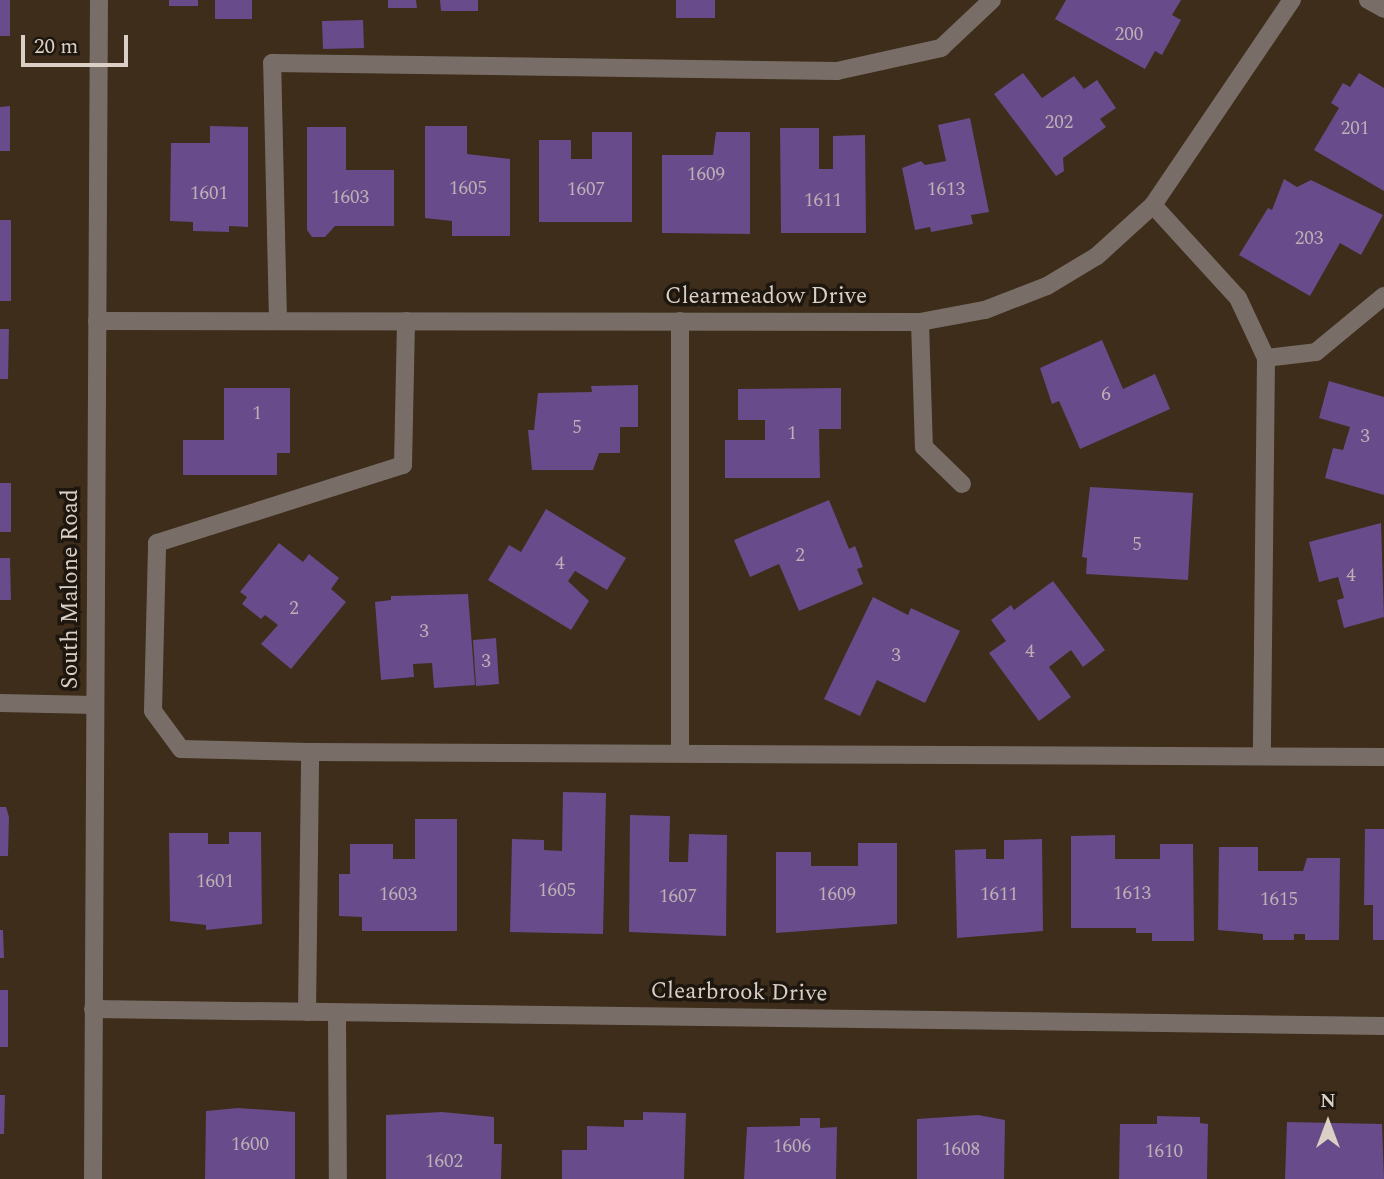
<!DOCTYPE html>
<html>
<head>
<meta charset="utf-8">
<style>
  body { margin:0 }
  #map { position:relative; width:1384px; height:1179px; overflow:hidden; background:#3d2d1a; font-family:Spectral,serif }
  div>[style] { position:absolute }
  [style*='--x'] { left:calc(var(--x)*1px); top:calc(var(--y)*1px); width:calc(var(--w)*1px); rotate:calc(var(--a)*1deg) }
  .building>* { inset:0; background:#674b8a }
  .minor>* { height:18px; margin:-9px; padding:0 9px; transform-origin:9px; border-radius:9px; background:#796e67 }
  span { translate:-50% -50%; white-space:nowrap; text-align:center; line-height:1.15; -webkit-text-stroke:7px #1e170f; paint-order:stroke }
  .number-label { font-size:19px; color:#beafb6 }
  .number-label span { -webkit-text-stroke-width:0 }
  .street-label { font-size:23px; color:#dbd0c5 }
  .north { position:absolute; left:1293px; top:1088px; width:70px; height:70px; -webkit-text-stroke:5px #1e170f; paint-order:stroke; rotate:0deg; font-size:19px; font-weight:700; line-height:28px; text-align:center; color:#dbd0c5 }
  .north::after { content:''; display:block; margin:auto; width:24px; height:32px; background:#dbd0c5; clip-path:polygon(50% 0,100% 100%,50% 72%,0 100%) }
  .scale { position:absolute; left:21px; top:35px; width:107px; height:32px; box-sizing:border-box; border:4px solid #dbd0c5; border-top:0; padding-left:9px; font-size:21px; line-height:24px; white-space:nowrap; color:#dbd0c5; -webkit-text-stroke:5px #1e170f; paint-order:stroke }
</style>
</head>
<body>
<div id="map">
  <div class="building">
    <div style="clip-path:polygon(0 0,10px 0,10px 36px,0 36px)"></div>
    <div style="clip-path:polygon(169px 0,198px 0,198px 6px,169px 6px)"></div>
    <div style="clip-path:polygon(215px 0,252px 0,252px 19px,215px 19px)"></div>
    <div style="clip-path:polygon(388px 0,416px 0,417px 8px,388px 8px)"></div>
    <div style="clip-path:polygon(440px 0,478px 0,478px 11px,441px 11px)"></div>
    <div style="clip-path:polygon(676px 0,715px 0,715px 18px,676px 18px)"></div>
    <div style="clip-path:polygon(1066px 0,1181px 0,1172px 15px,1181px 20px,1162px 55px,1155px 51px,1145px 69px,1055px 19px)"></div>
    <div style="clip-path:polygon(363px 20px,364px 48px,323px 49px,322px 21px)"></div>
    <div style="clip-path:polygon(1023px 73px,1042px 98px,1074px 76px,1084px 89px,1097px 80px,1116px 108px,1100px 119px,1106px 127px,1063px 158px,1064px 171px,1056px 176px,994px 94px)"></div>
    <div style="clip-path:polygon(1359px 73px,1384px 88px,1384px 191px,1314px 150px,1339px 108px,1331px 103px,1343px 83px,1350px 87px)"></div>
    <div style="clip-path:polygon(10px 106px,10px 151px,0 151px,0 107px)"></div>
    <div style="clip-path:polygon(970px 118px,989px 212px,971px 215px,973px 224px,931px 232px,930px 227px,915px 230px,902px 168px,921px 161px,925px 165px,946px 161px,938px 125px)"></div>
    <div style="clip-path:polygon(210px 126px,248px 127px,248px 227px,229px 226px,229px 232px,193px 231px,193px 222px,170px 221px,171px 143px,210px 143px)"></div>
    <div style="clip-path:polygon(425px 126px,467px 126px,467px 154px,510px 159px,510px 236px,452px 236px,452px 221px,425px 218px)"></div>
    <div style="clip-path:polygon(307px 127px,346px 127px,346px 170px,394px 170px,394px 226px,335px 226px,325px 237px,312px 237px,307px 230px)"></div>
    <div style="clip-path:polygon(780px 128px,819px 128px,819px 169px,833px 169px,833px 136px,865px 135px,866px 233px,781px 233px)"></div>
    <div style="clip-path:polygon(592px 132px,632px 132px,632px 222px,539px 222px,539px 140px,571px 140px,571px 159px,592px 159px)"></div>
    <div style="clip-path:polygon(716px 132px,750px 132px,750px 234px,662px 233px,662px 155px,713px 155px)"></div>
    <div style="clip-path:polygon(1284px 179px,1297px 187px,1311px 180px,1383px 215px,1361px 255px,1340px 243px,1310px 296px,1239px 255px,1268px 208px,1272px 210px)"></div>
    <div style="clip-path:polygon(0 220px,11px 220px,11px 301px,0 301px)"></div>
    <div style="clip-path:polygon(0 329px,9px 329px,8px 379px,0 379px)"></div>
    <div style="clip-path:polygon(1102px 340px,1123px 389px,1155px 374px,1170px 409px,1080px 449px,1059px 401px,1052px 404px,1040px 368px)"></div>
    <div style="clip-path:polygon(1329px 381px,1384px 397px,1384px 495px,1325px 478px,1333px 448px,1343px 450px,1350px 427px,1319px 418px)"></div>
    <div style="clip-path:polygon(638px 385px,638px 427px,620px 427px,620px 453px,599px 453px,593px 470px,532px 470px,528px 430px,534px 430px,538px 393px,592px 392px,591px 386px)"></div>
    <div style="clip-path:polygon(224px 388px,290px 388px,290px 453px,277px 453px,277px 475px,183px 475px,183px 440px,224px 440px)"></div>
    <div style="clip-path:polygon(841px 388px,841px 429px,819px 429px,820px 478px,725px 478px,725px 440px,765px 440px,765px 420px,738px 420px,738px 389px)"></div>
    <div style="clip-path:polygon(0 483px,11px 483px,11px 532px,0 532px)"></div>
    <div style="clip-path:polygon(1090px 487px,1193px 493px,1188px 580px,1086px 574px,1087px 558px,1082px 557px)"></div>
    <div style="clip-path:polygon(829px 500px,849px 549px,855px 546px,863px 567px,857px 569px,863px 584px,799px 611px,779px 564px,750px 577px,734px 540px)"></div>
    <div style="clip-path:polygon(546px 509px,626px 558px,607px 590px,575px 571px,568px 581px,589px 601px,571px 630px,488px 580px,509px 545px,521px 552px)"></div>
    <div style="clip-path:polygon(1381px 523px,1384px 617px,1344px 628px,1337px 600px,1344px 598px,1338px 577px,1319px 582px,1309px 542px)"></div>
    <div style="clip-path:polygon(279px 543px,303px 562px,309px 554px,339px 578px,331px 589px,346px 602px,291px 669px,261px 644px,278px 625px,265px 615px,261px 619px,242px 604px,247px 597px,240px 592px)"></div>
    <div style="clip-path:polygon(0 558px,10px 558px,11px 600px,0 600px)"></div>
    <div style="clip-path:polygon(1053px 581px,1105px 650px,1083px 667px,1071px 650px,1049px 667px,1071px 697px,1039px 721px,989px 653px,1006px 641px,991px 620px,1011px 605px,1014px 610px)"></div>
    <div style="clip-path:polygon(468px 594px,475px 685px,434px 688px,432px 663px,413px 664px,414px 677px,381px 680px,375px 602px,391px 600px,391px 596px)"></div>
    <div style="clip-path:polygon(873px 597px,908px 615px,911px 608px,960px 631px,925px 703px,877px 680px,860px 716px,824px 699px)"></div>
    <div style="clip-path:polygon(496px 638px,499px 684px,476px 686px,473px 640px)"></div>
    <div style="clip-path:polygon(563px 792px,606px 793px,603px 934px,510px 932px,512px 839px,544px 840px,544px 850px,562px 851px)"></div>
    <div style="clip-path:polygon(0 807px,6px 807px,9px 817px,8px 856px,0 856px)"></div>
    <div style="clip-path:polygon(630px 815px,670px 816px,669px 862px,688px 862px,689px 834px,727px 835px,726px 936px,629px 932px)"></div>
    <div style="clip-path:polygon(415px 819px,457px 819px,457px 931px,362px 931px,362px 917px,339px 916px,339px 874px,350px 874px,350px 844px,393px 844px,393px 859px,415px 859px)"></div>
    <div style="clip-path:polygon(1365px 829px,1384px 829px,1384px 940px,1373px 940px,1373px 905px,1364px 905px)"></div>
    <div style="clip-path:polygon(229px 832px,261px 832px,262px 924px,206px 930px,206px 925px,170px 921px,169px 833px,208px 833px,208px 844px,229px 844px)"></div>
    <div style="clip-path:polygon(1115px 835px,1115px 859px,1160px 859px,1160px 844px,1193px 844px,1194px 941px,1152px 941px,1152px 933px,1136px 933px,1136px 928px,1071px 928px,1071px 836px)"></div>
    <div style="clip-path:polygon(1042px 839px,1043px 931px,957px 938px,955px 850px,986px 849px,986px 859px,1004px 859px,1004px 840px)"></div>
    <div style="clip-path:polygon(858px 843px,897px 843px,897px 924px,776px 933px,776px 852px,811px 852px,811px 866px,858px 866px)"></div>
    <div style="clip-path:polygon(1219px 847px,1258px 847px,1258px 871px,1303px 871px,1307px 858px,1340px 858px,1339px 940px,1305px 940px,1305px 934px,1294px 934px,1294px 940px,1263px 940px,1263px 934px,1218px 930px)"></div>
    <div style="clip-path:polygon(0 930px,3px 930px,4px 958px,0 958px)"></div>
    <div style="clip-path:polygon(0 990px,8px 990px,8px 1047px,0 1047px)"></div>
    <div style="clip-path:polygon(0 1095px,5px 1095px,4px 1134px,0 1134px)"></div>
    <div style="clip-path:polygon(238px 1108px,295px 1112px,295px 1179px,205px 1179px,206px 1111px)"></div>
    <div style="clip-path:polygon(442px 1112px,494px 1117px,494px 1144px,502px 1144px,501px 1179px,386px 1179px,386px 1115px)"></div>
    <div style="clip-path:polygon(643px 1112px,686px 1113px,684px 1179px,562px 1179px,562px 1150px,587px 1150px,587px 1126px,624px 1127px,624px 1120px,643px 1120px)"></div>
    <div style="clip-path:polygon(978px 1115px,1005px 1120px,1004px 1179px,917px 1179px,917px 1119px)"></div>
    <div style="clip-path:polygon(1157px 1116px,1200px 1117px,1200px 1123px,1208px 1124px,1207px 1179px,1119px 1179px,1120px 1124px,1157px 1124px)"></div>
    <div style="clip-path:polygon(800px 1118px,820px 1118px,820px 1128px,837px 1127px,836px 1179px,744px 1179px,747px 1127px,800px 1126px)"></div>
    <div style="clip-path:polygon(1287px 1122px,1382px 1124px,1384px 1179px,1285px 1179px)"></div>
  </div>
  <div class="minor">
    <div style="--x:1368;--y:0;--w:18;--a:29"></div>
    <div style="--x:1153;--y:205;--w:126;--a:47.6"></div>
    <div style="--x:1238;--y:298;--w:66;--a:65"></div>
    <div style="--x:1266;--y:358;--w:398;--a:90.6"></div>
    <div style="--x:97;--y:321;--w:823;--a:0.07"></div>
    <div style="--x:920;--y:322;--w:66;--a:-10.5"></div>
    <div style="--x:985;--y:310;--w:66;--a:-21.2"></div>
    <div style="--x:1047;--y:286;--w:58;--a:-31"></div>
    <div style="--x:1097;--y:256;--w:76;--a:-42.3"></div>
    <div style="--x:1153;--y:205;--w:248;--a:-55.9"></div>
    <div style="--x:278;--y:321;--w:258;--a:-91.3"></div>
    <div style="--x:272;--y:63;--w:565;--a:0.81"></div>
    <div style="--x:837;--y:71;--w:107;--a:-12.5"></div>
    <div style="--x:941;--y:48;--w:70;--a:-43.3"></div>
    <div style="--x:680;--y:321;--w:432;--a:90"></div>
    <div style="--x:920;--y:322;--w:125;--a:88.2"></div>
    <div style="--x:924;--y:447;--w:53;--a:44.2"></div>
    <div style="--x:1266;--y:358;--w:50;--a:-6.8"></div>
    <div style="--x:1316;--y:352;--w:88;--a:-39.5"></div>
    <div style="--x:0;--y:703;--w:95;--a:1.2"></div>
    <div style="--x:310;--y:752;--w:129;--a:-178.7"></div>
    <div style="--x:181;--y:749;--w:47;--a:-126.4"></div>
    <div style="--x:153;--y:711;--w:168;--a:-88.6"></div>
    <div style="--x:157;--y:543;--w:258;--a:-17.6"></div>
    <div style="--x:403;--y:465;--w:144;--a:-88.8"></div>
    <div style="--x:93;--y:1009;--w:1291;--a:0.75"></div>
    <div style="--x:307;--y:1012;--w:260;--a:-89.3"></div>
    <div style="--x:310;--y:752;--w:1074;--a:0.27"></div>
    <div style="--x:337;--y:1013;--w:166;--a:89.7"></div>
    <div style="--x:93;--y:1179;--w:1179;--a:-89.71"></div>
  </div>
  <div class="number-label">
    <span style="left:1129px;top:35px">200</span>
    <span style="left:1059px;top:123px">202</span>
    <span style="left:1355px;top:129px">201</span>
    <span style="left:706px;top:175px">1609</span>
    <span style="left:468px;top:189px">1605</span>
    <span style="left:586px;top:190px">1607</span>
    <span style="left:946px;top:190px">1613</span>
    <span style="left:209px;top:194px">1601</span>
    <span style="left:350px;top:198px">1603</span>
    <span style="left:823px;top:201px">1611</span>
    <span style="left:1309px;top:239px">203</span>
    <span style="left:1106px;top:395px">6</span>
    <span style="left:257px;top:414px">1</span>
    <span style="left:577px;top:428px">5</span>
    <span style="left:792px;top:434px">1</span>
    <span style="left:1365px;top:437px">3</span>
    <span style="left:1137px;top:545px">5</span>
    <span style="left:800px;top:556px">2</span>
    <span style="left:560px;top:564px">4</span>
    <span style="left:1351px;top:576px">4</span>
    <span style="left:294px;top:609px">2</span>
    <span style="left:424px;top:632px">3</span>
    <span style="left:1030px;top:652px">4</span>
    <span style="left:896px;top:656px">3</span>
    <span style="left:486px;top:662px">3</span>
    <span style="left:215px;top:882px">1601</span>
    <span style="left:557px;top:891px">1605</span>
    <span style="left:1132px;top:894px">1613</span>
    <span style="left:398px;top:895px">1603</span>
    <span style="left:837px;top:895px">1609</span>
    <span style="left:999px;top:895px">1611</span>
    <span style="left:678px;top:897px">1607</span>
    <span style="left:1279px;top:900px">1615</span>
    <span style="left:250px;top:1145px">1600</span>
    <span style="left:792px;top:1147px">1606</span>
    <span style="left:961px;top:1150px">1608</span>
    <span style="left:1164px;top:1152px">1610</span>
    <span style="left:444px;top:1162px">1602</span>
  </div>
  <div class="street-label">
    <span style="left:766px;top:297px">Clearmeadow Drive</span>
    <span style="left:71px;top:589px;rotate:-90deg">South Malone Road</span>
    <span style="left:739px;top:993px;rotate:1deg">Clearbrook Drive</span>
  </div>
  <div class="north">N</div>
  <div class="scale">20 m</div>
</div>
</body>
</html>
